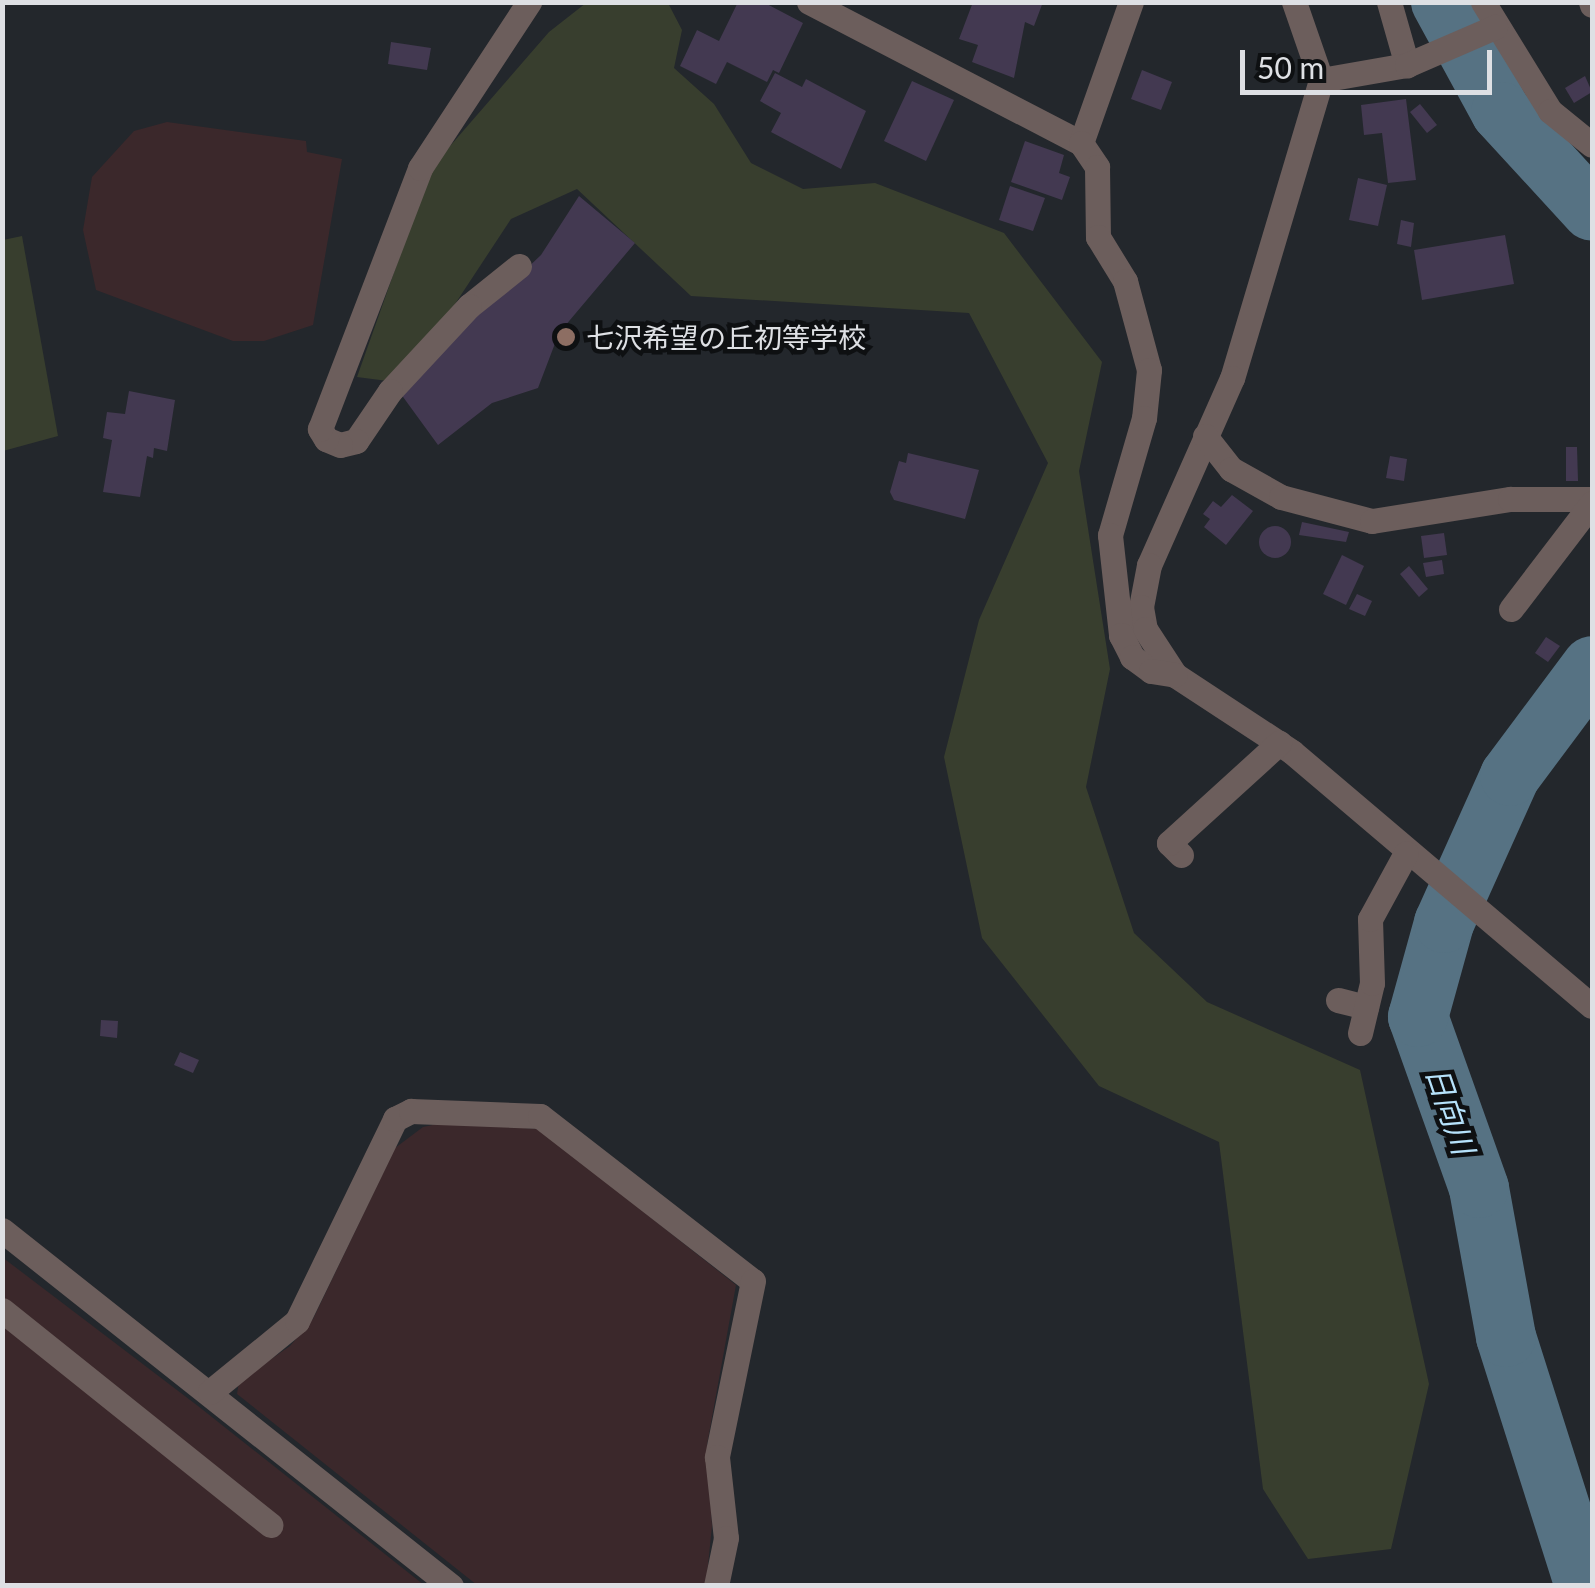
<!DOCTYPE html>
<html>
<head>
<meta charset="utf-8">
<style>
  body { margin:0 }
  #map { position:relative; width:1595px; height:1588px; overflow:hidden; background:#23272c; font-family:Lato,"Noto Sans JP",sans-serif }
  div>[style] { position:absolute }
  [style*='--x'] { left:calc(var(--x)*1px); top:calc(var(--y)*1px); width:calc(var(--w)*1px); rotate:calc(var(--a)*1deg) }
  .industrial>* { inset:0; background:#3b282b }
  .green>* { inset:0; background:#383e2e }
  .river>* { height:60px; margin:-30px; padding:0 30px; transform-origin:30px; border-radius:30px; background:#567283 }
  .building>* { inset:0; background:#433951 }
  .round { border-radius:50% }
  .minor>* { height:25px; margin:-12.5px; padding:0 12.5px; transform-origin:12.5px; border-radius:12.5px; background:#6c5e5c }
  .dots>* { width:28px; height:28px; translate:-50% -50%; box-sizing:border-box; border:5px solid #0e1012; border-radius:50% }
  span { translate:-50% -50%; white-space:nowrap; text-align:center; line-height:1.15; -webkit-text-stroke:9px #0e1012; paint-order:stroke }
  .poi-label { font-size:28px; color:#dee0e4 }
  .left { translate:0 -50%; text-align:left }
  .water-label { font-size:30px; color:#b6e2fb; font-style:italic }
  .frame { position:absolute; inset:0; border:5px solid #dee0e4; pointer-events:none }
  .scale { position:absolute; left:1240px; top:50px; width:252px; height:45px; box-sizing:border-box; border:5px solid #dee0e4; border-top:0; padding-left:12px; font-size:30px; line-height:35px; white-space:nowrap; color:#dee0e4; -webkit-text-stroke:8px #0e1012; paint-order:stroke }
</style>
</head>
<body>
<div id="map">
  <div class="industrial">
    <div style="clip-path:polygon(167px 122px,306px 141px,307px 152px,342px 159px,313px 325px,264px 341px,233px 341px,96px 290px,83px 230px,92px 177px,134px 131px)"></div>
    <div style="clip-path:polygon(442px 1123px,539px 1129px,736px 1285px,707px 1445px,712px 1526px,706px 1585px,477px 1585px,237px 1394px,239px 1381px,290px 1346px,313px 1319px,395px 1148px,423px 1127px)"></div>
    <div style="clip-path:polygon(2px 1257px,198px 1406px,424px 1585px,3px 1585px)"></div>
  </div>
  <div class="green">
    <div style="clip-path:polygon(586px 3px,668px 3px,682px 30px,674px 68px,714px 104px,751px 163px,803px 189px,875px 183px,1004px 233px,1102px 362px,1079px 471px,1110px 669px,1086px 787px,1134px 933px,1207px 1002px,1360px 1070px,1429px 1384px,1391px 1549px,1308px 1559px,1263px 1489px,1219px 1142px,1099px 1086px,982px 938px,944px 757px,979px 620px,1048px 463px,969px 313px,691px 296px,577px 189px,511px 219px,403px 383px,357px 377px,431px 168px,549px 32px)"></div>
    <div style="clip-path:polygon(22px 236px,58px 436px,3px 451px,3px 240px)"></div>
  </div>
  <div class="river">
    <div style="--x:1441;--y:2;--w:125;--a:61.4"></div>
    <div style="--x:1501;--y:112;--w:134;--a:47.4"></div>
    <div style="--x:1585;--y:1586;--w:261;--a:-107.6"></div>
    <div style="--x:1506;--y:1337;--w:151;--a:-100.3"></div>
    <div style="--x:1479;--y:1188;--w:182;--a:-109.6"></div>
    <div style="--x:1418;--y:1017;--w:98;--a:-74.5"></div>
    <div style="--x:1444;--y:923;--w:161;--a:-65.8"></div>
    <div style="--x:1510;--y:776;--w:137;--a:-53.3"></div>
  </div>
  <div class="building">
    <div style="clip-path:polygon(738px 2px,763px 2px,803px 23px,779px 73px,773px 70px,767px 82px,727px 62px,716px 84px,680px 66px,697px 30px,719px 41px)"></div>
    <div style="clip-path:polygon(973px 2px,1043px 2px,1034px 26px,1025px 22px,1014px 78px,972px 62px,978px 45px,959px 39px)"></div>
    <div style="clip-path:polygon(391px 42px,431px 48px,427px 70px,388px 64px)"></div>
    <div style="clip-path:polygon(1142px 70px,1172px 82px,1161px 110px,1131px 99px)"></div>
    <div style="clip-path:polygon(775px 73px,802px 87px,806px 79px,866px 111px,841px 169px,771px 132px,781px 113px,760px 101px)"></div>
    <div style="clip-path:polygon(1585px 76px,1592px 92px,1574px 103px,1565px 88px)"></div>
    <div style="clip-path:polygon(912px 81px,954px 100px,926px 161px,884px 141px)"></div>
    <div style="clip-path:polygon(1406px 99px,1416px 180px,1388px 183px,1382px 133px,1364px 135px,1361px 105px)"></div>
    <div style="clip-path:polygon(1420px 104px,1437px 125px,1427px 133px,1410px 112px)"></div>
    <div style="clip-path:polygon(1025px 141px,1064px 155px,1059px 173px,1070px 177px,1062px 200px,1011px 182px)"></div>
    <div style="clip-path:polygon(1358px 178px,1387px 185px,1378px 226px,1349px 220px)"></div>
    <div style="clip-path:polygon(1010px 186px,1045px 198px,1033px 231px,999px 220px)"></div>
    <div style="clip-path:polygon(579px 196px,635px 243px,559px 333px,538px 388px,492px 403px,438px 445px,398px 390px,541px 255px)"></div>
    <div style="clip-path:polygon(1401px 220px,1414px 223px,1411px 247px,1397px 244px)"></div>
    <div style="clip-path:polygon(1505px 235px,1514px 284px,1422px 300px,1414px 250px)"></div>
    <div style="clip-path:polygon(129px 391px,175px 400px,167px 451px,154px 448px,153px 458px,147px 456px,140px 497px,103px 492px,112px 440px,103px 438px,107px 412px,125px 414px)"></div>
    <div style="clip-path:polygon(1566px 447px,1577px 447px,1578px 481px,1566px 481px)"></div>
    <div style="clip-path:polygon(908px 453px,979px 470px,965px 519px,894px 500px,890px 492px,899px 461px,906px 463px)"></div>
    <div style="clip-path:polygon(1390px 456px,1407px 459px,1404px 481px,1386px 478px)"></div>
    <div style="clip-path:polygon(1232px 495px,1253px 511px,1226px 545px,1204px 527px,1210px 519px,1203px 514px,1213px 501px,1221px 507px)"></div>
    <div style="clip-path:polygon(1302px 522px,1349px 532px,1346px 542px,1299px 535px)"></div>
    <div class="round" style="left:1259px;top:526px;width:32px;height:32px"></div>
    <div style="clip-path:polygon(1444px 533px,1447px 555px,1424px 558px,1421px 536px)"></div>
    <div style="clip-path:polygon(1342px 555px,1364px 566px,1346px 605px,1323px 594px)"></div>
    <div style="clip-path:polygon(1442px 560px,1444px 574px,1426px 577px,1423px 563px)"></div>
    <div style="clip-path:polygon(1409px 566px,1428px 589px,1419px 597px,1400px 574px)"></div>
    <div style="clip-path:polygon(1357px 594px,1372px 601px,1365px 616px,1349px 609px)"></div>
    <div style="clip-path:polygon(1546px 637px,1560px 646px,1548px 662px,1535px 653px)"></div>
    <div style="clip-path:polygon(101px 1020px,118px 1021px,117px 1038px,100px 1036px)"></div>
    <div style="clip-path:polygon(180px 1052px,199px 1060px,193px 1073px,174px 1065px)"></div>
  </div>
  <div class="minor">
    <div style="--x:809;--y:2;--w:306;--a:27.4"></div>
    <div style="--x:1081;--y:143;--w:150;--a:-70.5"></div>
    <div style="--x:1294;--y:2;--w:83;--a:70.9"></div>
    <div style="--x:1321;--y:80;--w:311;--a:106.6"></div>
    <div style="--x:1232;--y:378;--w:205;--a:113.9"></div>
    <div style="--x:1149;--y:565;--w:43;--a:100.8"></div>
    <div style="--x:1141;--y:607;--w:22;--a:80"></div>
    <div style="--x:1145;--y:629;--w:55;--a:56.9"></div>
    <div style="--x:1175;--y:675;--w:140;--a:33.3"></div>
    <div style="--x:1292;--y:752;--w:393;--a:40.3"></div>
    <div style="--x:1389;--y:2;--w:66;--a:74.1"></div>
    <div style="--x:1483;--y:2;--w:128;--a:58.4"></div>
    <div style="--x:1550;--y:111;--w:54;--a:39"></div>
    <div style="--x:1591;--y:2;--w:3;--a:72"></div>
    <div style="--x:1321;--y:80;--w:87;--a:-9.9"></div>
    <div style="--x:1407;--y:65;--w:96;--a:-23.4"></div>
    <div style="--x:1081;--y:143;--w:29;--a:56"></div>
    <div style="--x:1097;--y:167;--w:70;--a:89.2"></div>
    <div style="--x:1098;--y:237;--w:52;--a:58.5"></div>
    <div style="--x:1125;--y:281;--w:92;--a:74.9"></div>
    <div style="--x:1149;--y:370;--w:48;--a:95.9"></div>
    <div style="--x:1144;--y:418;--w:122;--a:106.2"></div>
    <div style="--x:1110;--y:535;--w:101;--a:83.7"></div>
    <div style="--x:1121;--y:635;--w:25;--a:63"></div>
    <div style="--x:1132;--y:657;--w:24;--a:36"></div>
    <div style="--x:1151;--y:671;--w:24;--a:9"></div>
    <div style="--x:519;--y:266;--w:64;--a:141.3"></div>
    <div style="--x:469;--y:306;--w:116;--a:132.9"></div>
    <div style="--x:390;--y:391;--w:60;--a:124.2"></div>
    <div style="--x:356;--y:441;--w:16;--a:166"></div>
    <div style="--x:340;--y:445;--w:15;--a:-157"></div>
    <div style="--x:326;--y:439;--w:12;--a:-121"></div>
    <div style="--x:320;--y:429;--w:280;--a:-69"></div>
    <div style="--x:420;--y:168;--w:199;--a:-56.7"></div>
    <div style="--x:1205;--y:436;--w:42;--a:51.8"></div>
    <div style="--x:1231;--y:469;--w:57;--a:29.2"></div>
    <div style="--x:1281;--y:497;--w:94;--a:14.8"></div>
    <div style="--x:1372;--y:521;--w:140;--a:-9.1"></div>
    <div style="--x:1510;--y:499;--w:82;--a:0"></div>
    <div style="--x:1511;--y:609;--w:133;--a:-52.6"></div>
    <div style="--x:1181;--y:855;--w:17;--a:-135"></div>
    <div style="--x:1169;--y:843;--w:149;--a:-42.3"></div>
    <div style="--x:1338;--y:1000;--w:29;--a:14"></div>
    <div style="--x:1360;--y:1033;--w:51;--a:-76.5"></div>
    <div style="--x:1372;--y:983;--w:64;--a:-91.8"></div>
    <div style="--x:1370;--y:919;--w:75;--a:-61.4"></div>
    <div style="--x:2;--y:1230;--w:573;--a:38.41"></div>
    <div style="--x:2;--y:1310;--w:344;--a:38.7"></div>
    <div style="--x:210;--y:1392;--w:112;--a:-39.2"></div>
    <div style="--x:297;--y:1321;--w:225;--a:-64.1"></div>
    <div style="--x:395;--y:1119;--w:18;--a:-27"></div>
    <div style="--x:411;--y:1111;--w:129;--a:2.2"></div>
    <div style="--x:540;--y:1116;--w:269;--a:37.8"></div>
    <div style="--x:753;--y:1281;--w:180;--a:101.6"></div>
    <div style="--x:717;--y:1457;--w:81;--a:83.7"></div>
    <div style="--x:726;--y:1538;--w:49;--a:101.8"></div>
  </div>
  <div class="dots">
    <div style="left:566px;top:337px;background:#8d6e63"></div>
  </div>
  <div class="poi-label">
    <span class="left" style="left:586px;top:337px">七沢希望の丘初等学校</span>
  </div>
  <div class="water-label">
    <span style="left:1451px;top:1110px;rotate:71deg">日向川</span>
  </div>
  <div class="frame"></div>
  <div class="scale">50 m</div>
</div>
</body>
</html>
